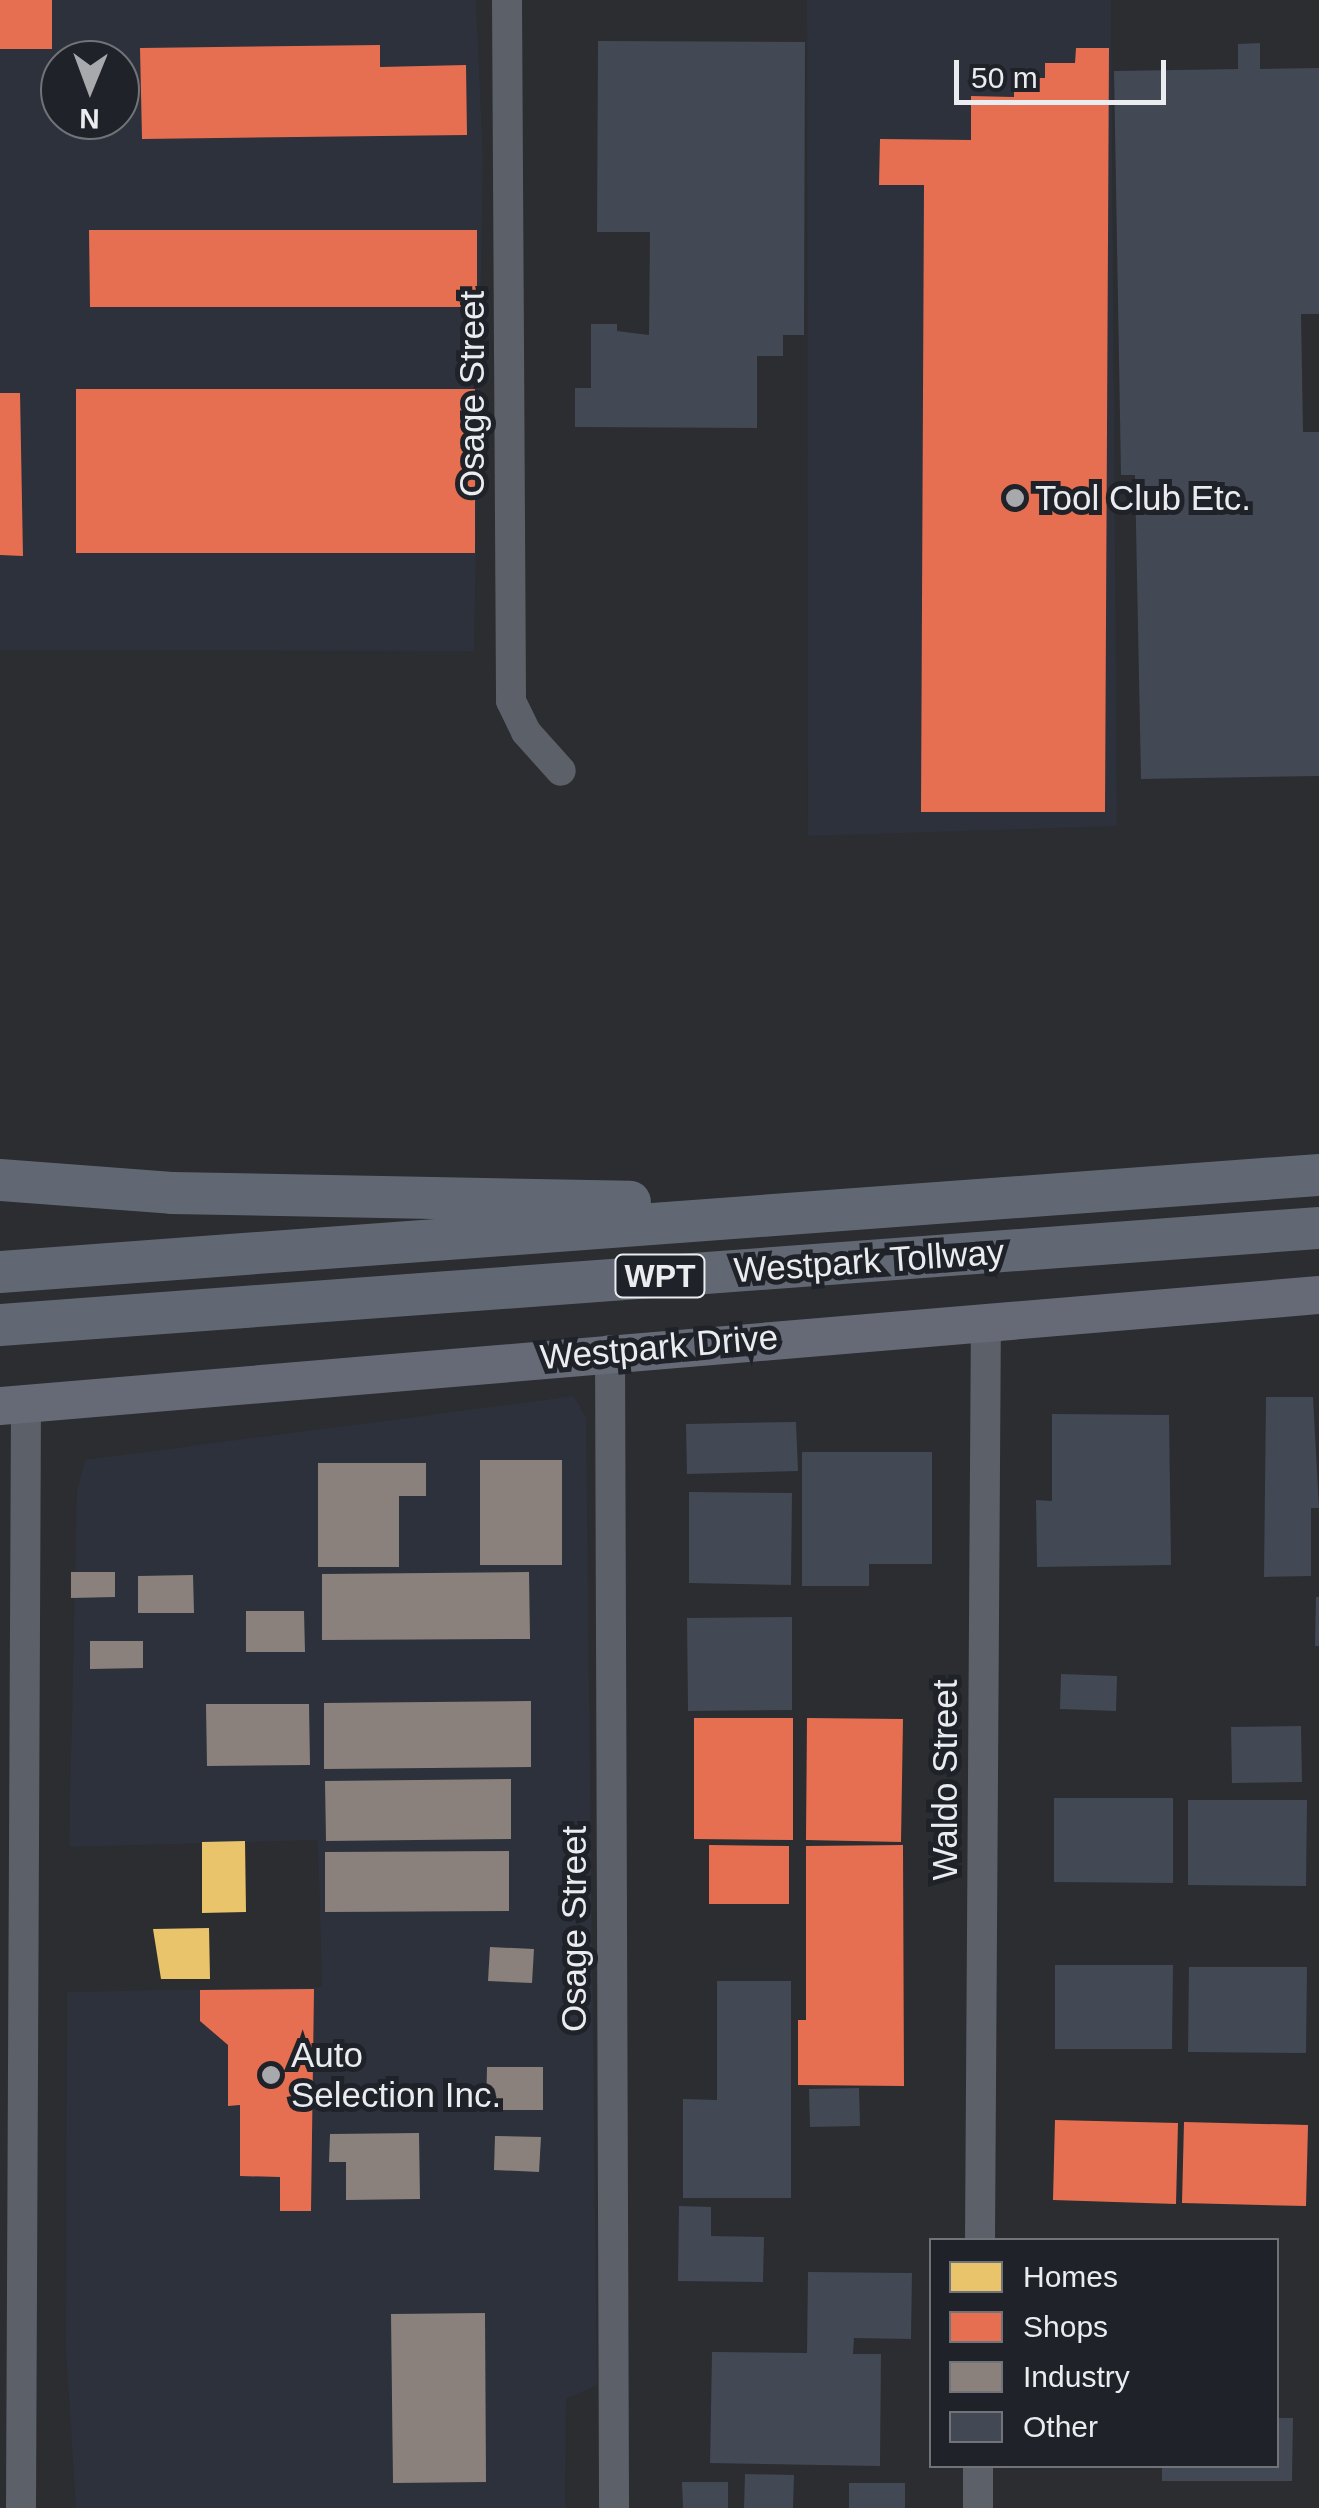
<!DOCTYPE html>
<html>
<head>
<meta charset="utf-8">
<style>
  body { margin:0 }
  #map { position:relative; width:1319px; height:2508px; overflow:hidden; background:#2b2d30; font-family:Helvetica,sans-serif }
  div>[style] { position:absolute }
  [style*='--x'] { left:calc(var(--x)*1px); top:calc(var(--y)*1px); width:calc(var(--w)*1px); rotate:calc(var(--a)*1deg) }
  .built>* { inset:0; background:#2c313b }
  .homes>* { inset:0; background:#e9c46a }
  .shops>* { inset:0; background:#e76f51 }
  .industry>* { inset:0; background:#8a817c }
  .building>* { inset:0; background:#424854 }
  .minor>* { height:30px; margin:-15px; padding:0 15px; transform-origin:15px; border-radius:15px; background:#5c6069 }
  .major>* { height:38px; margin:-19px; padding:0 19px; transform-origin:19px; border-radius:19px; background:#666a77 }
  .highway>* { height:42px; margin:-21px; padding:0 21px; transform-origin:21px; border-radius:21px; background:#626873 }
  .dots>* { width:28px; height:28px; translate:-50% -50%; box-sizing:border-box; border:5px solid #1f2228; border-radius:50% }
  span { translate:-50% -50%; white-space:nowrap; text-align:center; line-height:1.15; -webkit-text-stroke:10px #1f2228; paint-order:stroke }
  .shield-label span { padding:2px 8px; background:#1f2228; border:2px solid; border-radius:8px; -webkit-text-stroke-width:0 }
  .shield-label { font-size:32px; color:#eaecf0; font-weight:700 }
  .street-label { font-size:35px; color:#eaecf0 }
  .poi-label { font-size:35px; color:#eaecf0 }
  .left { translate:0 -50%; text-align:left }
  .legend { position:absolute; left:929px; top:2238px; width:350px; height:230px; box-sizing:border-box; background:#1f2228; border:2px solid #707378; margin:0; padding:12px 18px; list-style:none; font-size:30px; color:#eaecf0 }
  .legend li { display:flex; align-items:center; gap:20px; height:50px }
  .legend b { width:50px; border:2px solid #707378 }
  .north { position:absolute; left:40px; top:40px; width:100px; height:100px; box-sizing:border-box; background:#1f2228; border:2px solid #707378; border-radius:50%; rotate:181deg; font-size:28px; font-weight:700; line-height:40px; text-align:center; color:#eaecf0 }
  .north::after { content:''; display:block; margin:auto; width:35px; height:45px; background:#a7a9ad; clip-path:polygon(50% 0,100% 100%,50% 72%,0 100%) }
  .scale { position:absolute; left:954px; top:60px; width:212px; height:45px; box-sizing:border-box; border:5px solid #eaecf0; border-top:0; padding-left:12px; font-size:30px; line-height:35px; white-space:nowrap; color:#eaecf0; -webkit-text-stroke:8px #1f2228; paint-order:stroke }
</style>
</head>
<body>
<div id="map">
  <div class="built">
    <div style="clip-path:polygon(evenodd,0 0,476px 0,483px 160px,474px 651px,0 650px,0 0,60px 60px,120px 60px,120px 120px,60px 120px,60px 60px)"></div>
    <div style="clip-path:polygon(807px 0,1111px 0,1117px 826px,808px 836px)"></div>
    <div style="clip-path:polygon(574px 1396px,586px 1418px,597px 2385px,566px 2399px,565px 2508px,76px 2508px,66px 2349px,67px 1992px,322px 1987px,318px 1840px,69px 1847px,77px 1491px,85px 1460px)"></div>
  </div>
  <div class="homes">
    <div style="clip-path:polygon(245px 1841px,246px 1912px,202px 1913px,202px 1842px)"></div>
    <div style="clip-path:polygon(209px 1928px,210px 1979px,161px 1979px,153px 1929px)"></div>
  </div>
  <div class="shops">
    <div style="clip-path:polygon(0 0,52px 0,52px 49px,0 49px)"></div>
    <div style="clip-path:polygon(380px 45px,380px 67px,466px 65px,467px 135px,142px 139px,140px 48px)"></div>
    <div style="clip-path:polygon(1076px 48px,1109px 48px,1105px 812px,921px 812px,924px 185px,879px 185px,880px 139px,971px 140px,971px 96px,1014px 97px,1014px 78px,1045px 78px,1045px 63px,1075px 63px)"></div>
    <div style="clip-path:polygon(89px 230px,477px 230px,477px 307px,90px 307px)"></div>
    <div style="clip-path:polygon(76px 389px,475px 389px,475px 553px,76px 553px)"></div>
    <div style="clip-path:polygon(0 393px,20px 393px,23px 556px,0 555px)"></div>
    <div style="clip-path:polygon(694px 1718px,793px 1718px,793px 1840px,694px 1839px)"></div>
    <div style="clip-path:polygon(807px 1718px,903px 1719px,901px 1842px,806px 1840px)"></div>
    <div style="clip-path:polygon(709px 1845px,789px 1846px,789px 1904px,709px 1904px)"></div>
    <div style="clip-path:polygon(903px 1845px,904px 2086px,798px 2085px,798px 2020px,806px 2020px,806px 1846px)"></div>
    <div style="clip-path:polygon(314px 1989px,311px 2211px,280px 2211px,280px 2177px,240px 2176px,240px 2105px,228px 2106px,228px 2045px,200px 2021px,200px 1990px)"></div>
    <div style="clip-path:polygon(1055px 2120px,1178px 2123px,1176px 2204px,1053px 2200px)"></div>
    <div style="clip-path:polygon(1184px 2122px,1308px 2125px,1306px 2206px,1182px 2203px)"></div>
  </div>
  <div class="industry">
    <div style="clip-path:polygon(480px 1460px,562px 1460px,562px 1565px,480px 1565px)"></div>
    <div style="clip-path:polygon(318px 1463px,426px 1463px,426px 1496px,399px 1496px,399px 1567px,318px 1567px)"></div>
    <div style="clip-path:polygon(71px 1572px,115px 1572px,115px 1597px,71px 1598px)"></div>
    <div style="clip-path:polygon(529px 1572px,530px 1639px,322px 1640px,322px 1574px)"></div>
    <div style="clip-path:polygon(193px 1575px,194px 1613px,138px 1613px,138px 1576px)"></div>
    <div style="clip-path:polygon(246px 1611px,304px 1611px,305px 1652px,246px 1652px)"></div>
    <div style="clip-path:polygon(90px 1641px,143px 1641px,143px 1668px,90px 1669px)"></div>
    <div style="clip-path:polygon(531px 1701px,531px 1767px,324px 1769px,324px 1703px)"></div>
    <div style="clip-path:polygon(206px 1704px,309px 1704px,310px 1765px,207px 1766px)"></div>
    <div style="clip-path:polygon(511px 1779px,511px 1839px,326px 1841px,325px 1781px)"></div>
    <div style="clip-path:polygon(509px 1851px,509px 1911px,325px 1912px,325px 1852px)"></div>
    <div style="clip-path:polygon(490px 1947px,534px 1949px,532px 1983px,488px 1981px)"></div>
    <div style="clip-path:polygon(487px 2067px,543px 2067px,543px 2110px,486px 2110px)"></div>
    <div style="clip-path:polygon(419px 2133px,420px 2199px,346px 2200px,346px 2162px,329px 2162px,330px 2134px)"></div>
    <div style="clip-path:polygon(495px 2136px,541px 2137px,539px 2172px,494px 2170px)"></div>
    <div style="clip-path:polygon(485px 2313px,486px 2482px,393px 2483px,391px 2314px)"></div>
  </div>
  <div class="building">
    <div style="clip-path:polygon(598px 41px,805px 42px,804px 335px,783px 335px,783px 356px,757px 356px,757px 428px,575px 427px,575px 388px,591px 388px,591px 324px,617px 324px,617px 331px,649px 335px,650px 232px,597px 232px)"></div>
    <div style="clip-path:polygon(1260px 43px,1260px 69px,1319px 68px,1319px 314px,1301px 314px,1303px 432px,1319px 432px,1319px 776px,1141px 779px,1135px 475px,1121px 475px,1114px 71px,1238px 69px,1238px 44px)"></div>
    <div style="clip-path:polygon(1266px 1397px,1313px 1397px,1319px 1508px,1311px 1508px,1311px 1576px,1264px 1577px)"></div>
    <div style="clip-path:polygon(1052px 1414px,1169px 1415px,1171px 1565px,1037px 1567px,1036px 1500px,1052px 1501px)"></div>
    <div style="clip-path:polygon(796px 1422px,798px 1471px,687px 1474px,686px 1424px)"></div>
    <div style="clip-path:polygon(802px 1452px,932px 1452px,932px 1564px,869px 1564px,869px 1586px,802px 1586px)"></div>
    <div style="clip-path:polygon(689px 1492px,792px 1493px,791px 1585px,689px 1583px)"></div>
    <div style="clip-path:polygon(1316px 1597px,1319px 1597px,1319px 1646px,1315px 1646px)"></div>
    <div style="clip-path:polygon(792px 1617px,792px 1710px,688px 1711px,687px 1618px)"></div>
    <div style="clip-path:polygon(1061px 1674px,1117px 1676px,1116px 1711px,1060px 1709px)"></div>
    <div style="clip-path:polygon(1301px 1726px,1302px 1782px,1232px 1783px,1231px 1727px)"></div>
    <div style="clip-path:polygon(1054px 1798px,1173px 1798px,1173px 1883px,1054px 1882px)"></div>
    <div style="clip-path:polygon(1188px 1800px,1307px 1800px,1306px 1886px,1188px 1885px)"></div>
    <div style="clip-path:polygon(1055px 1965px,1173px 1965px,1172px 2049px,1055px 2049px)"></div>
    <div style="clip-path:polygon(1189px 1967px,1307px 1967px,1306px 2053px,1188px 2052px)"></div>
    <div style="clip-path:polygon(717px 1981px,791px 1981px,791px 2198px,683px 2198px,683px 2099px,717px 2100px)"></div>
    <div style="clip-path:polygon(859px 2088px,860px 2126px,810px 2127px,809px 2089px)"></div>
    <div style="clip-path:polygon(679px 2206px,711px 2207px,711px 2236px,764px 2237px,763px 2282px,678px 2281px)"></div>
    <div style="clip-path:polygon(808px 2272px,912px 2273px,911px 2339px,854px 2338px,853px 2354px,881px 2354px,880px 2466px,710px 2463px,712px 2352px,807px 2353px)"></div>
    <div style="clip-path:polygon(1276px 2418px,1293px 2418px,1292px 2481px,1162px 2481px,1162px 2466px,1276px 2466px)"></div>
    <div style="clip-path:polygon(745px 2474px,794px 2475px,793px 2508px,744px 2508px)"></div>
    <div style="clip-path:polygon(682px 2482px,728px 2482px,728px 2508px,683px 2508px)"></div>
    <div style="clip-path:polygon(849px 2483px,905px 2483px,905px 2508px,849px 2508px)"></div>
  </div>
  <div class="minor">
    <div style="--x:507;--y:0;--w:701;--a:89.67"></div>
    <div style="--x:511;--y:701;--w:34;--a:64"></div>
    <div style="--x:526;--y:732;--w:52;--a:48.1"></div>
    <div style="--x:610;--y:1350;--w:1158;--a:89.8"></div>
    <div style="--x:980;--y:2240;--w:920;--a:-89.63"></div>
    <div style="--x:21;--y:2508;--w:1104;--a:-89.74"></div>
    <div style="--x:978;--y:2508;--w:42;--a:-90"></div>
  </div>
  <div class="major">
    <div style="--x:0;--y:1406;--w:1324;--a:-4.81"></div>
  </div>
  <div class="highway">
    <div style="--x:0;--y:1180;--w:172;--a:4.3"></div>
    <div style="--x:172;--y:1193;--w:458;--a:1.1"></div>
    <div style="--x:0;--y:1272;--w:1323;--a:-4.21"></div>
    <div style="--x:0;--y:1325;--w:1323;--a:-4.21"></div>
  </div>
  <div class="dots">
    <div style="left:1015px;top:498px;background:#a7a9ad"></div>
    <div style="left:271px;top:2075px;background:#a7a9ad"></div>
  </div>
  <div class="shield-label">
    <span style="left:660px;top:1276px">WPT</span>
  </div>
  <div class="street-label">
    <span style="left:472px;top:394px;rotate:-90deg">Osage Street</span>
    <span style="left:869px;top:1261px;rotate:-4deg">Westpark Tollway</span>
    <span style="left:659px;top:1347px;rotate:-5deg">Westpark Drive</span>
    <span style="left:945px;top:1780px;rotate:-90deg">Waldo Street</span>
    <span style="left:574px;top:1929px;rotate:-90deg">Osage Street</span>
  </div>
  <div class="poi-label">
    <span class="left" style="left:1035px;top:498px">Tool Club Etc.</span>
    <span class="left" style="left:291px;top:2075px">Auto<br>Selection Inc.</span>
  </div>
  <ul class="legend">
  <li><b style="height:28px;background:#e9c46a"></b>Homes</li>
  <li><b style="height:28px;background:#e76f51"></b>Shops</li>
  <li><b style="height:28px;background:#8a817c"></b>Industry</li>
  <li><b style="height:28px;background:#424854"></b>Other</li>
  </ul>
  <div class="north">N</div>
  <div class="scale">50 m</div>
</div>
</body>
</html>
